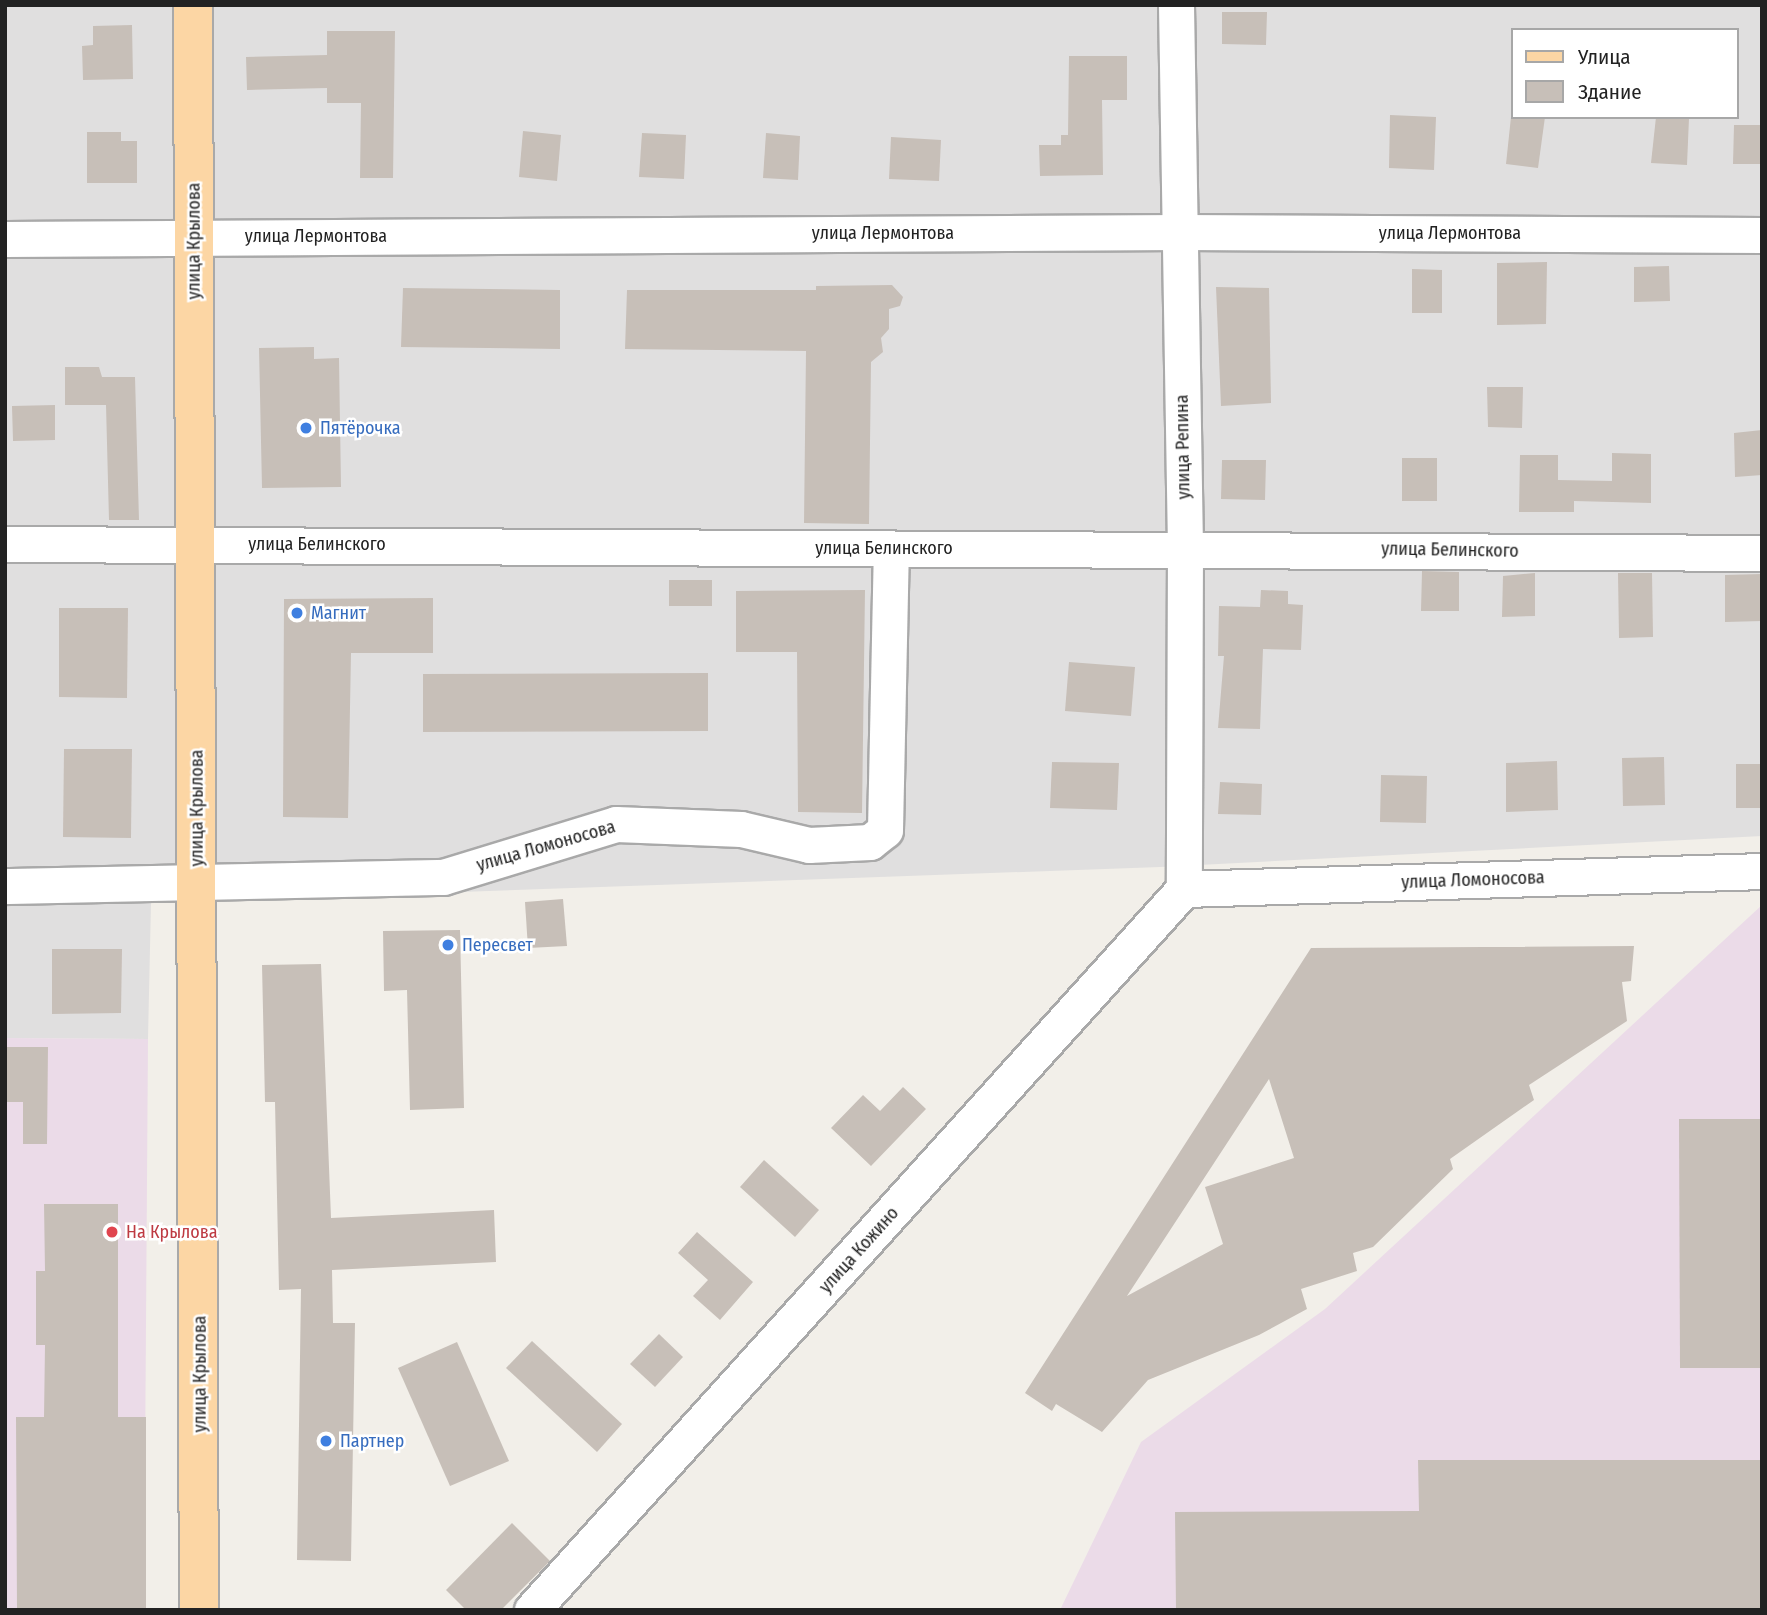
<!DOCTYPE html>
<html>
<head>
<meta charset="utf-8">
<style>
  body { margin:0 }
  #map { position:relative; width:1767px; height:1615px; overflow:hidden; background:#f2efe9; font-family:"Fira Sans Condensed",sans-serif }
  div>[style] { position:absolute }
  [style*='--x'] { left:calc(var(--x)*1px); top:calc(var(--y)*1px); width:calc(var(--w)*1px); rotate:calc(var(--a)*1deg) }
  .residential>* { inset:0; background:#e0dfdf }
  .industrial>* { inset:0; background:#ebdbe8 }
  .building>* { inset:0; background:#c7bfb8 }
  .roads { filter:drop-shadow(2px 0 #a9a9a9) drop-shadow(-2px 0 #a9a9a9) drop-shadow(0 2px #a9a9a9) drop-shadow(0 -2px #a9a9a9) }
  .minor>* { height:35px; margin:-17.5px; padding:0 17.5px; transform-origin:17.5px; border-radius:17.5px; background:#fff }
  .major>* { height:38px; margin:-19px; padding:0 19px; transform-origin:19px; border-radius:19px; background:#fcd6a4 }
  .dots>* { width:19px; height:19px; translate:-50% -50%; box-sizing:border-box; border:4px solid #fff; border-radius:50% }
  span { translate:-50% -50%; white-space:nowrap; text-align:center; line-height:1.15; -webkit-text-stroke:5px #fff; paint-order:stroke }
  .street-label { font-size:18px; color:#222 }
  .shop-label { font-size:18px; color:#366cbe }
  .left { translate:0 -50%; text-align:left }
  .health-label { font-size:18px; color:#be3a42 }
  .frame { position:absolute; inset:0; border:7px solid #222; pointer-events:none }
  .legend { position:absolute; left:1511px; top:28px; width:228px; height:91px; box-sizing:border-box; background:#fff; border:2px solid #a7a7a7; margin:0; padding:9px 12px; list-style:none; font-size:21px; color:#222 }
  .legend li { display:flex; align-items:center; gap:14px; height:35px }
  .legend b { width:35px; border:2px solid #a7a7a7 }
</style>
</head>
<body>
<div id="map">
  <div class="residential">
    <div style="clip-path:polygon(evenodd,5px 5px,1762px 5px,1762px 836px,1160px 867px,151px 903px,148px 1039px,5px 1038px,5px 5px,1513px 30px,1737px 30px,1737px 117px,1513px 117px,1513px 30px)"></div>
  </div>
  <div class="industrial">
    <div style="clip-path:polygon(1762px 905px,1762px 1610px,1060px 1610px,1141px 1442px,1325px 1309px)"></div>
    <div style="clip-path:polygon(5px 1038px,148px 1039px,144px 1610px,5px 1610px)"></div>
  </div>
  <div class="building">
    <div style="clip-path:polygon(1222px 12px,1267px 12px,1266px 45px,1222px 44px)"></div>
    <div style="clip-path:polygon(132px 25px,133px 79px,83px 80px,82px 46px,93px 45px,93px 26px)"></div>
    <div style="clip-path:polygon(327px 31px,395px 31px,393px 178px,360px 178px,361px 103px,327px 103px,327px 88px,247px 90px,246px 57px,327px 55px)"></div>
    <div style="clip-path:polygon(1069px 56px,1127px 56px,1127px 100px,1102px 100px,1103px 175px,1040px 176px,1039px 145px,1061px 145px,1061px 135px,1068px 135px)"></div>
    <div style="clip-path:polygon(1390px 115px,1436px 117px,1434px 170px,1389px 168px)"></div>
    <div style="clip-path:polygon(1511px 117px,1545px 117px,1538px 168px,1506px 164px)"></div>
    <div style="clip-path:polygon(1656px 117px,1689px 118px,1687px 165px,1651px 163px)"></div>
    <div style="clip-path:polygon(1734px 125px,1762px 125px,1762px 164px,1733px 164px)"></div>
    <div style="clip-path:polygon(523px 131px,561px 135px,557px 181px,519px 177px)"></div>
    <div style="clip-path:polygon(87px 132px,121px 132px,121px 141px,137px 141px,137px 183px,87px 183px)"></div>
    <div style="clip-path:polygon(642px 133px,686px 135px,684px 179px,639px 177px)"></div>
    <div style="clip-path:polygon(766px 133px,800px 136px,798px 180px,763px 178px)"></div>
    <div style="clip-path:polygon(891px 137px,941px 140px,939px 181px,889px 179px)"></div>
    <div style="clip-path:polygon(1547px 262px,1546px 324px,1497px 325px,1497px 263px)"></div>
    <div style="clip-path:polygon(1669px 266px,1670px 301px,1634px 302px,1634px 267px)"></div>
    <div style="clip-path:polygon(1412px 269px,1442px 270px,1442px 313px,1412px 313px)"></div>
    <div style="clip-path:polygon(892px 285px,903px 297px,900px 306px,889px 309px,889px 329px,881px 338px,883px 352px,871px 362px,869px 524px,804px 523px,806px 351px,625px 349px,627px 290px,816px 290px,816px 286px)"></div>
    <div style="clip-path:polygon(1216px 287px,1269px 288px,1271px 403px,1221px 406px)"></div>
    <div style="clip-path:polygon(403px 288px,560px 290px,560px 349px,401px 347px)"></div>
    <div style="clip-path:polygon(314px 347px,314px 359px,339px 358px,341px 487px,262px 488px,259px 348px)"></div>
    <div style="clip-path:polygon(65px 367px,99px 367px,102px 377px,135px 377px,139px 520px,109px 520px,106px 405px,65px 405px)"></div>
    <div style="clip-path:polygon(1487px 387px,1523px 387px,1522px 428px,1488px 427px)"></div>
    <div style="clip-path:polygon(55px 405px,55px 440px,13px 441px,12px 406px)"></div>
    <div style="clip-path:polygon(1762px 430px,1762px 475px,1735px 477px,1734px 433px)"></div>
    <div style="clip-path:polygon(1612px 453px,1651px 454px,1651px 503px,1574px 501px,1574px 512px,1519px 512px,1520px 455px,1558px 455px,1558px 480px,1612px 481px)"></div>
    <div style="clip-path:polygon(1402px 458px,1437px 458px,1437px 501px,1402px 501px)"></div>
    <div style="clip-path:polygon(1222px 460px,1266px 460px,1265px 500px,1221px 499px)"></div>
    <div style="clip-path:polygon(1422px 571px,1459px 572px,1459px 611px,1421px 611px)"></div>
    <div style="clip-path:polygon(1535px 573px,1535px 616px,1502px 617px,1503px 576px)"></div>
    <div style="clip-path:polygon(1618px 573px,1652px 573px,1653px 637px,1619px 638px)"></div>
    <div style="clip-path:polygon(1762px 574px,1762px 621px,1725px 622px,1725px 575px)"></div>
    <div style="clip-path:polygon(669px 580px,712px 580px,712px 606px,669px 606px)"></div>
    <div style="clip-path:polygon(865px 590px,862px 813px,798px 812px,797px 652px,736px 652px,736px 591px)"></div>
    <div style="clip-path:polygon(1261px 590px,1288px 591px,1288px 604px,1303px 605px,1301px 650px,1263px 649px,1260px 729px,1218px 728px,1224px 656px,1218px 656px,1219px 606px,1260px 607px)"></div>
    <div style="clip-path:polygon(433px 598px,433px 653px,351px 653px,348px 818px,283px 817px,284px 599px)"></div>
    <div style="clip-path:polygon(59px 608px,128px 608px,127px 698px,59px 697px)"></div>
    <div style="clip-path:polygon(1069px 662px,1135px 667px,1131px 716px,1065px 711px)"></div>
    <div style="clip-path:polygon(708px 673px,708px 731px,423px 732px,423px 674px)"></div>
    <div style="clip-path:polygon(64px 749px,132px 749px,131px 838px,63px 837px)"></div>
    <div style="clip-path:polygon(1664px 757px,1665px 805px,1623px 806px,1622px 758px)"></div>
    <div style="clip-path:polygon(1557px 761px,1558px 810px,1506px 812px,1506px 763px)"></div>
    <div style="clip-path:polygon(1052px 762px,1119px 763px,1117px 810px,1050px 808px)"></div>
    <div style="clip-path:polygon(1736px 764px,1762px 764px,1762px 808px,1736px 808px)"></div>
    <div style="clip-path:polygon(1381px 775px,1427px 776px,1426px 823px,1380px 822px)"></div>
    <div style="clip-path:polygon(1220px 782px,1262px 784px,1261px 815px,1218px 814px)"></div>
    <div style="clip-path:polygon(563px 899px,567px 946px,528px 948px,525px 902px)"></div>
    <div style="clip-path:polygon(460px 930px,464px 1108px,410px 1110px,407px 990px,384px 991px,383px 931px)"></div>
    <div style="clip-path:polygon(evenodd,1634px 946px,1631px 981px,1622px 982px,1627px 1021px,1529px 1085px,1534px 1100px,1450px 1159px,1453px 1169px,1373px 1247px,1353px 1253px,1357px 1271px,1301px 1289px,1307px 1309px,1259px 1335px,1148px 1380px,1102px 1432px,1056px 1404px,1052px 1411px,1025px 1393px,1311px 948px,1634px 946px,1269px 1079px,1294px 1158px,1205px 1187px,1223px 1244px,1127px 1296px,1269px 1079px)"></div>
    <div style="clip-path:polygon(52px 949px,122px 949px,121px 1013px,52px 1014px)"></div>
    <div style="clip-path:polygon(321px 964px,331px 1218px,494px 1210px,496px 1262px,332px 1270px,333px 1323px,355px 1323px,351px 1561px,297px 1560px,301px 1289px,279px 1290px,275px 1102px,265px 1102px,262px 965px)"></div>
    <div style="clip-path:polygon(5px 1047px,48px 1047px,47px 1144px,23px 1144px,23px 1102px,5px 1102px)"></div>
    <div style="clip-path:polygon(903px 1087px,926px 1109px,871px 1166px,831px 1128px,863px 1095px,880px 1111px)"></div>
    <div style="clip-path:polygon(1679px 1119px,1762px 1119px,1762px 1368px,1680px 1368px)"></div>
    <div style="clip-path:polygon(764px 1160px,819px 1210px,795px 1237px,740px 1187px)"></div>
    <div style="clip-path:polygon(44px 1204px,118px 1204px,118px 1417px,146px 1417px,146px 1610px,17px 1610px,16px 1417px,44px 1417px,45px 1345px,36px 1345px,36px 1271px,45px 1271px)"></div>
    <div style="clip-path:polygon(697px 1232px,753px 1282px,720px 1320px,693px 1296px,708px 1280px,678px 1253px)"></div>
    <div style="clip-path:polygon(659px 1334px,683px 1357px,655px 1387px,630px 1364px)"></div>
    <div style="clip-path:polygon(532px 1341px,622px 1424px,597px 1452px,506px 1368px)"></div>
    <div style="clip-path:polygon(457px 1342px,509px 1461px,450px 1486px,398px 1368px)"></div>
    <div style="clip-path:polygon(1418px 1460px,1762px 1460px,1762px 1610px,1176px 1610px,1175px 1512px,1419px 1511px)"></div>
    <div style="clip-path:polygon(512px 1523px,550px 1561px,501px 1610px,466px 1610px,446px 1590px)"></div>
  </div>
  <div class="roads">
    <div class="minor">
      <div style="--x:1176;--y:5;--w:542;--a:89.05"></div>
      <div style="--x:1185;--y:547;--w:342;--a:90.2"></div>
      <div style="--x:5;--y:239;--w:1176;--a:-0.34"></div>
      <div style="--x:1181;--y:232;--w:581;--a:0.3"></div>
      <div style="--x:5;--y:544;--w:1757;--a:0.29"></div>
      <div style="--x:5;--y:886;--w:438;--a:-1.2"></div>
      <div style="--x:443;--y:877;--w:181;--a:-17"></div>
      <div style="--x:616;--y:824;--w:125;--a:2.3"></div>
      <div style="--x:741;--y:829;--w:70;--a:13.2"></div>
      <div style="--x:809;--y:845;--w:61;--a:-2.8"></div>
      <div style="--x:870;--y:842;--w:19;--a:-39"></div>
      <div style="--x:885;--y:830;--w:281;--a:-88.8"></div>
      <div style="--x:1184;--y:889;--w:578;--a:-1.78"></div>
      <div style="--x:532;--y:1610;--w:972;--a:-47.88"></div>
    </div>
    <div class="major">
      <div style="--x:193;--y:5;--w:1605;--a:89.79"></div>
    </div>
  </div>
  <div class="dots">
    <div style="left:306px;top:428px;background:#3f7fe0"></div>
    <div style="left:297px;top:613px;background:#3f7fe0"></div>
    <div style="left:448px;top:945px;background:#3f7fe0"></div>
    <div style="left:112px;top:1232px;background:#e0444e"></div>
    <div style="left:326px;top:1441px;background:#3f7fe0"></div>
  </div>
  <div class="street-label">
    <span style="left:883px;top:233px">улица Лермонтова</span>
    <span style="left:1450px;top:233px">улица Лермонтова</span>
    <span style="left:316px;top:236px">улица Лермонтова</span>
    <span style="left:194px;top:241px;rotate:-90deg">улица Крылова</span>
    <span style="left:1183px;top:447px;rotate:-91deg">улица Репина</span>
    <span style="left:317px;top:544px">улица Белинского</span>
    <span style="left:884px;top:548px">улица Белинского</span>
    <span style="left:1450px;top:550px;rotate:1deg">улица Белинского</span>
    <span style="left:197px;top:808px;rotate:-90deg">улица Крылова</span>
    <span style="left:546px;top:846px;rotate:-16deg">улица Ломоносова</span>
    <span style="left:1473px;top:880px;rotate:-2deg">улица Ломоносова</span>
    <span style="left:859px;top:1250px;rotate:-48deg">улица Кожино</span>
    <span style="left:200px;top:1374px;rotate:-90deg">улица Крылова</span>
  </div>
  <div class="shop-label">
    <span class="left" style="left:320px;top:428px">Пятёрочка</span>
    <span class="left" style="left:311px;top:613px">Магнит</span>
    <span class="left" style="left:462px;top:945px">Пересвет</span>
    <span class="left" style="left:340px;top:1441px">Партнер</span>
  </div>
  <div class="health-label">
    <span class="left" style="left:126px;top:1232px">На Крылова</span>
  </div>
  <div class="frame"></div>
  <ul class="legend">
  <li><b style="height:9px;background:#fcd6a4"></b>Улица</li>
  <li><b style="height:19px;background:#c7bfb8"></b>Здание</li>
  </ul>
</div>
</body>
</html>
